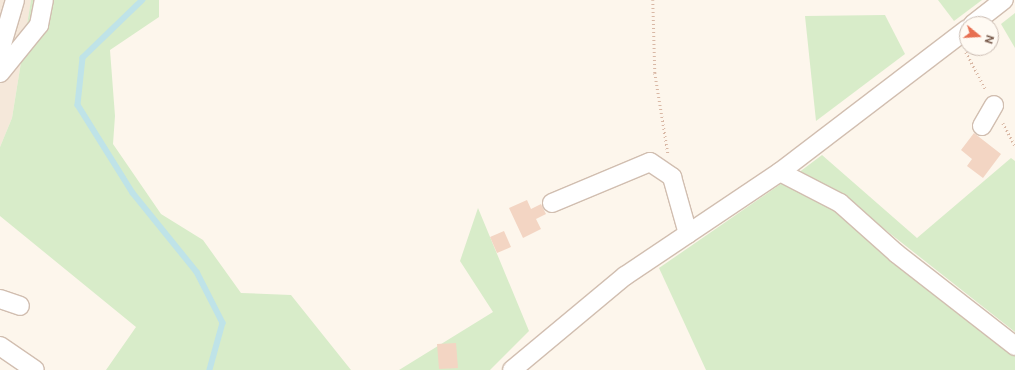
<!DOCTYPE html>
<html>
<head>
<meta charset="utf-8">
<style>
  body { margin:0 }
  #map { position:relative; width:1015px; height:370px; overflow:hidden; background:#fdf6ec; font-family:"Public Sans",sans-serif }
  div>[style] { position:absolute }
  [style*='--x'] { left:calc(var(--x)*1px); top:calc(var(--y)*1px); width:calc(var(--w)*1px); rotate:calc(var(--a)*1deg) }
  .residential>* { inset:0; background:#f5e8da }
  .green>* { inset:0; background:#d8ecc9 }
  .stream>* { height:5.5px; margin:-2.75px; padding:0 2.75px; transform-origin:2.75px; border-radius:2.75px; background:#bfe3e8 }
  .building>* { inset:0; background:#f3d5c3 }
  .path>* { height:2.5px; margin-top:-1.25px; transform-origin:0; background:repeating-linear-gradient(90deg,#d9b8a5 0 1px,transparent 0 4px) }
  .roads { filter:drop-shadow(1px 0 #d1beb0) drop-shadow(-1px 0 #d1beb0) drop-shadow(0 1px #d1beb0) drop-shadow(0 -1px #d1beb0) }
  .minor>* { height:18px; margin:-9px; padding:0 9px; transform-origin:9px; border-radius:9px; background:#fff }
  span { translate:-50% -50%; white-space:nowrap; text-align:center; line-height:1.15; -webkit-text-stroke:3px #fffaf3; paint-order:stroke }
  .north { position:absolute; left:959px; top:16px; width:40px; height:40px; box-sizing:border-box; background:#fffaf3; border:1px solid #cabbb1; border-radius:50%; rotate:108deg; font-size:11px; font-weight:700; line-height:16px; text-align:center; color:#7a5c4d }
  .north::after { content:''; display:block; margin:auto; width:14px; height:18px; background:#e76f51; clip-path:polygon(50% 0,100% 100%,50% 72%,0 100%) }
</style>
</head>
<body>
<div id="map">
  <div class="residential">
    <div style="clip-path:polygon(0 0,31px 0,12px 118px,0 147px)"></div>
  </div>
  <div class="green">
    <div style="clip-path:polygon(31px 0,159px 0,159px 17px,110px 50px,115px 116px,113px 144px,161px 214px,203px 240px,241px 293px,291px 295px,351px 370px,106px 370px,136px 327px,0 216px,0 147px,12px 118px)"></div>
    <div style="clip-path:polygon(938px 0,982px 0,954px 21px)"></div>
    <div style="clip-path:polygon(1015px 13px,1015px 48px,1001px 24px)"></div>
    <div style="clip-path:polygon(885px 15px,905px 54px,816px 121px,805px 16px)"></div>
    <div style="clip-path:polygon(822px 155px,917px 238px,1011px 158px,1015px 161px,1015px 332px,845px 198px,798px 173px)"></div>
    <div style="clip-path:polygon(785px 181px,837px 207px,1015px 350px,1015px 370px,706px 370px,659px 268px)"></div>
    <div style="clip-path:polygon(478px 208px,529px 331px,490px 370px,399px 370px,493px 312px,460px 261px)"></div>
  </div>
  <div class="stream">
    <div style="--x:143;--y:0;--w:83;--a:136"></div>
    <div style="--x:83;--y:58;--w:47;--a:96.1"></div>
    <div style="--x:78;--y:105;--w:104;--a:58"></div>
    <div style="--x:133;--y:193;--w:102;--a:51"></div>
    <div style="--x:197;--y:272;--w:57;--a:63"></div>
    <div style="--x:223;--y:323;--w:49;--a:105.5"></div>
  </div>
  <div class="building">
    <div style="clip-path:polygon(974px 133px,1001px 154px,983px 178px,967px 166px,972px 159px,961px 150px)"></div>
    <div style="clip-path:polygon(527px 200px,531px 209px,541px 204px,546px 214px,536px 219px,541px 229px,523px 238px,509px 208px)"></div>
    <div style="clip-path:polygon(504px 231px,511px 247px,497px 253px,490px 237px)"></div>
    <div style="clip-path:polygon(456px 343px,458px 368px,439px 369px,437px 344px)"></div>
  </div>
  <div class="path">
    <div style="--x:653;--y:0;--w:73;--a:88.4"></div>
    <div style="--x:655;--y:73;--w:81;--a:80.8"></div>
    <div style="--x:966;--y:52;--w:43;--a:62.2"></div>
    <div style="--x:1003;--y:123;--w:26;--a:62"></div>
  </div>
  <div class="roads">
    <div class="minor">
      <div style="--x:973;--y:24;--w:39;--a:-38"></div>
      <div style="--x:0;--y:51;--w:53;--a:-73.6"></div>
      <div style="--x:0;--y:73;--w:62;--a:-50.9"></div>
      <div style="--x:39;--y:25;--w:25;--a:-79"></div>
      <div style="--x:982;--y:126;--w:24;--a:-60"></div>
      <div style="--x:780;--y:172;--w:68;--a:27.3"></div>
      <div style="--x:840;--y:203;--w:76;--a:41.8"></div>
      <div style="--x:897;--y:254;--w:150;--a:37.9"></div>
      <div style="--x:552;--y:203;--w:106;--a:-22.7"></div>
      <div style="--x:650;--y:162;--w:27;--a:34"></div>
      <div style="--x:672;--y:177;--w:59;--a:74.3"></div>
      <div style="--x:0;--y:299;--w:21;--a:19"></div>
      <div style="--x:0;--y:346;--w:42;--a:34.4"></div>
      <div style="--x:512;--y:370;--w:147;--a:-39.8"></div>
      <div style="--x:625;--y:276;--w:187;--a:-33.9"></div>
      <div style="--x:780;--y:172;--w:235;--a:-37.4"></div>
    </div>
  </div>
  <div class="north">N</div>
</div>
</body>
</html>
